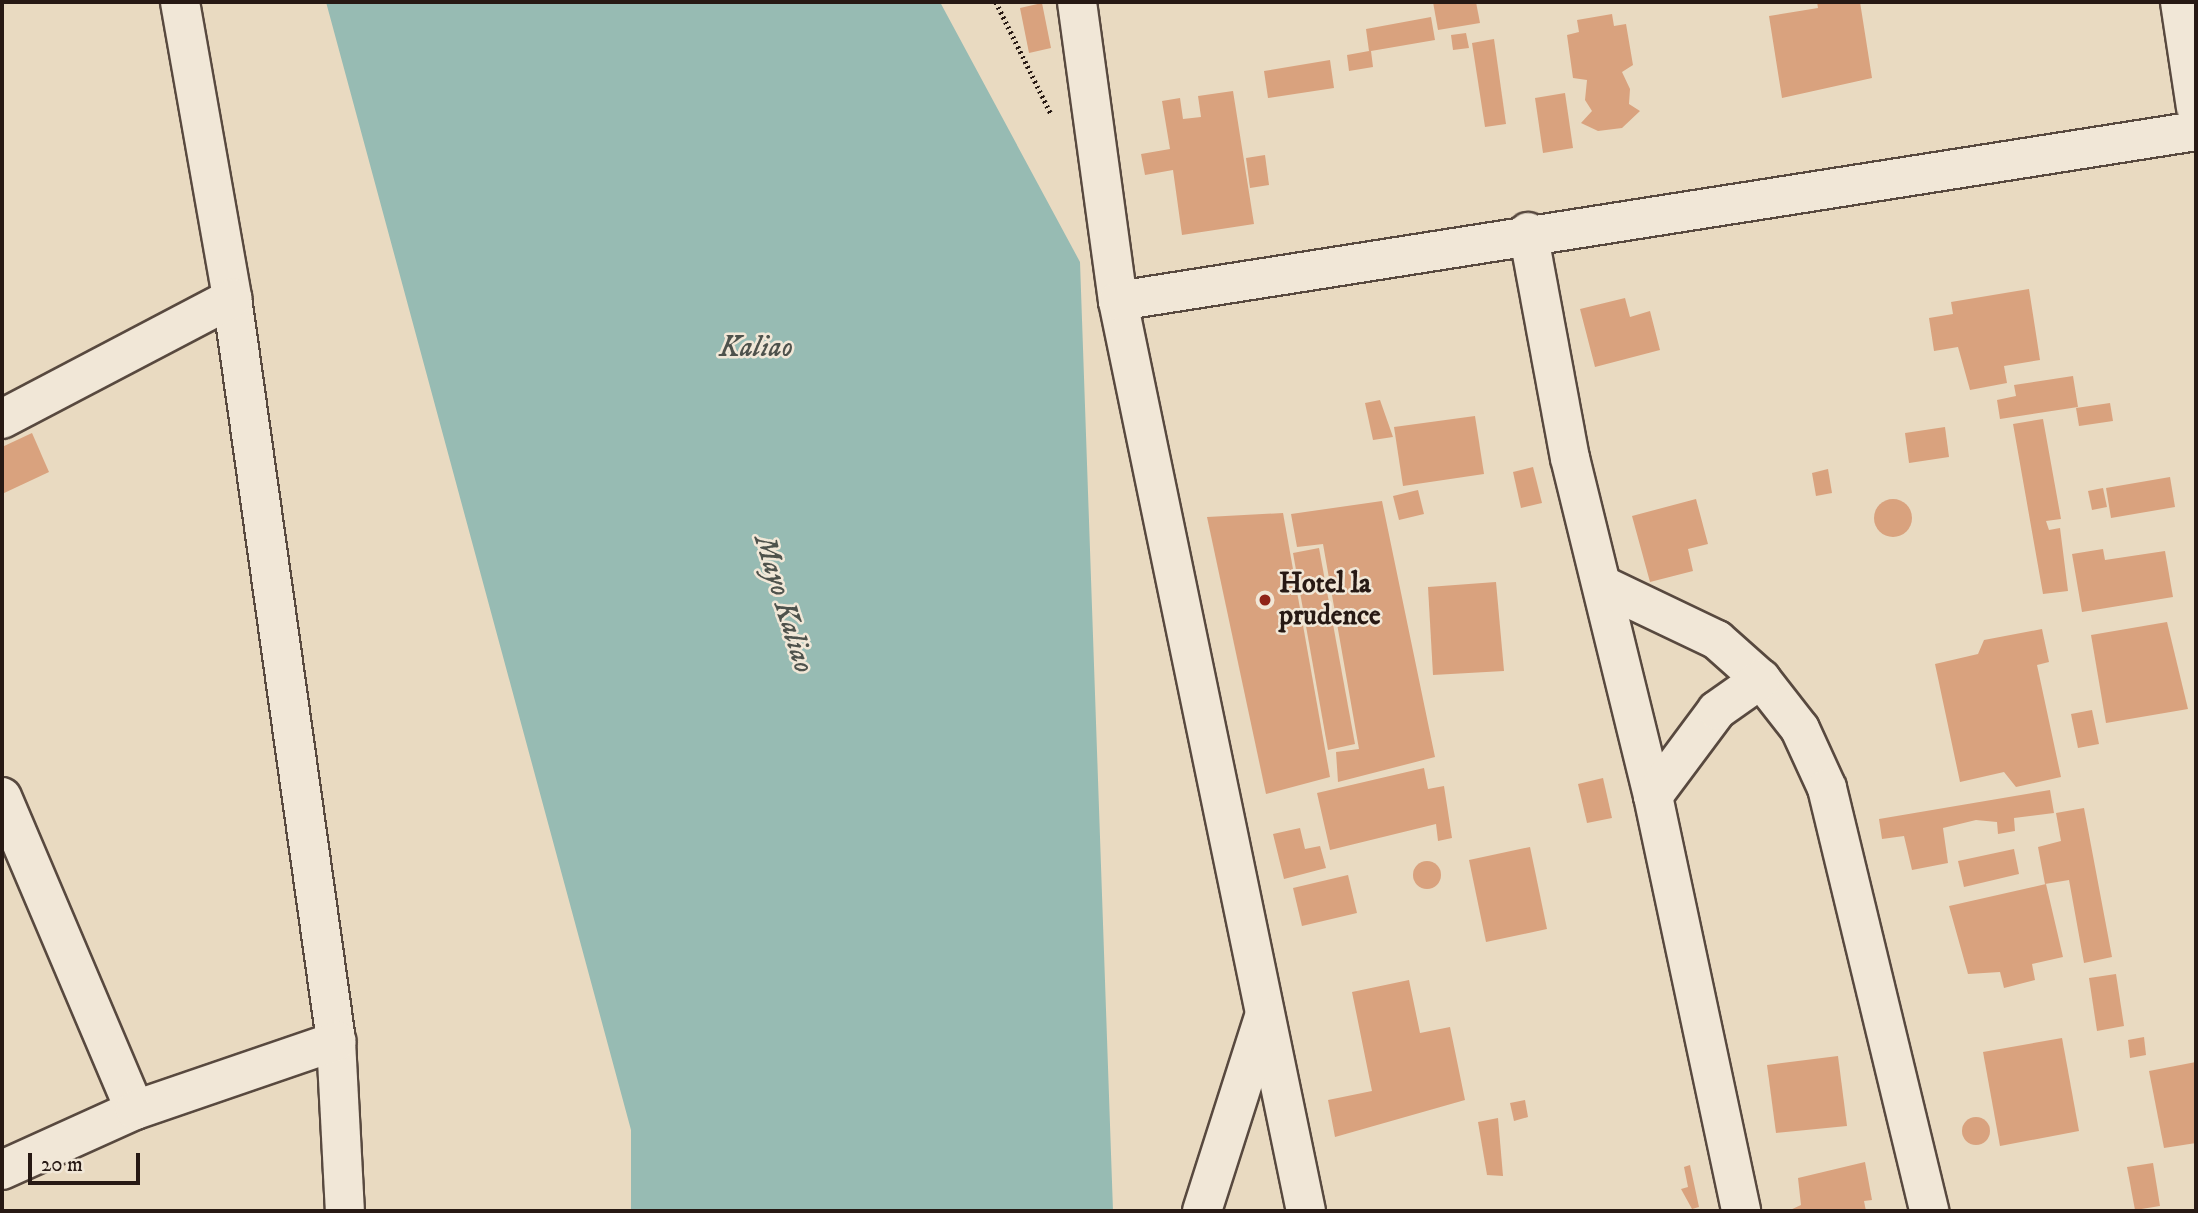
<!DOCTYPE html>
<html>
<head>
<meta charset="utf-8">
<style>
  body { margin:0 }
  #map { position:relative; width:2198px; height:1213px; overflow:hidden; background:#e9dac1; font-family:"IM FELL DW Pica",serif }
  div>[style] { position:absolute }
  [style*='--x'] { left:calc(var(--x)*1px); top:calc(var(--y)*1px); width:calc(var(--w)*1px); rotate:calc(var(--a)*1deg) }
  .water>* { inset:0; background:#97bbb3 }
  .building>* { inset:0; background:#d9a27e }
  .round { border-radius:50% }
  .path>* { height:4.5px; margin-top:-2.25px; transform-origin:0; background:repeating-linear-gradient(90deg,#271914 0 2px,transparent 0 5.5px) }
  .roads { filter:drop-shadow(2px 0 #58493f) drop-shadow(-2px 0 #58493f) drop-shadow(0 2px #58493f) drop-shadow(0 -2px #58493f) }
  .street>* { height:38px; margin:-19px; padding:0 19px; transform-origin:19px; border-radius:19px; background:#f1e7d7 }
  .dots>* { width:19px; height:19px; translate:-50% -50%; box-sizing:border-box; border:4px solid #f1e7d7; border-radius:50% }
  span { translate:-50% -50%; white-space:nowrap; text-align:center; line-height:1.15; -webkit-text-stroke:5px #f1e7d7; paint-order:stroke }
  .poi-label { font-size:28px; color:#271914; font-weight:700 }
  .left { translate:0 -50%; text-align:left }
  .water-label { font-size:30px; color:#4e524c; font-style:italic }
  .frame { position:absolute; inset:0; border:4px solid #271914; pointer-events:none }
  .scale { position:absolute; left:28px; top:1153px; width:112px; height:32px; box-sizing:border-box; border:4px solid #271914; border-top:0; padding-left:9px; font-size:21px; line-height:24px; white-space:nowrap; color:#271914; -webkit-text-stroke:5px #f1e7d7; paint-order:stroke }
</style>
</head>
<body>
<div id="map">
  <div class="water">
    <div style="clip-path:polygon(326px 2px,940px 2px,1080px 262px,1113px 1211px,631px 1211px,631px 1130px)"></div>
  </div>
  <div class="building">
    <div style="clip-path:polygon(1433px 2px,1476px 2px,1480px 23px,1438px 30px)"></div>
    <div style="clip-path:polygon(1817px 2px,1860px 2px,1872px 78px,1782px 98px,1769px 16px,1818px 8px)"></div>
    <div style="clip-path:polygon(1042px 3px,1051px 48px,1029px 53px,1020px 8px)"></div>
    <div style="clip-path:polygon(1612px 14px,1614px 26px,1626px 24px,1633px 65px,1622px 72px,1630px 89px,1629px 104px,1640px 111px,1622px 128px,1598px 131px,1581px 123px,1592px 111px,1585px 100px,1587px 80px,1573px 78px,1567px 35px,1579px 32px,1577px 20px)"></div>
    <div style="clip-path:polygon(1431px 17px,1435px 40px,1371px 51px,1373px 67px,1349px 71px,1347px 55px,1369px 51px,1366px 29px)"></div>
    <div style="clip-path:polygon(1466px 33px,1469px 48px,1453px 50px,1451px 35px)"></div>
    <div style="clip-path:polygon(1494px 39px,1506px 124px,1485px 127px,1472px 43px)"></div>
    <div style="clip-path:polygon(1330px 60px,1334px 88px,1268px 98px,1264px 71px)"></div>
    <div style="clip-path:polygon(1233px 91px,1254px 224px,1182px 235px,1173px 170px,1145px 175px,1141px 154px,1170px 149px,1162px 101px,1180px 98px,1183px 119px,1201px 117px,1198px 96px)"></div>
    <div style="clip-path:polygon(1565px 93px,1573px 148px,1543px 153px,1535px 98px)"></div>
    <div style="clip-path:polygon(1265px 155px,1269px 185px,1250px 188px,1246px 158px)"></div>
    <div style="clip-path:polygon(2029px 289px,2040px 360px,2004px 366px,2007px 383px,1970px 390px,1958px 347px,1934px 351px,1929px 318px,1953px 314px,1951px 302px)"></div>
    <div style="clip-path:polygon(1625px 298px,1630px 317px,1650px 311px,1660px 350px,1595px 367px,1580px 309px)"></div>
    <div style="clip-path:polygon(2073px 376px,2078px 407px,2000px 419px,1997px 400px,2016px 396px,2014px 385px)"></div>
    <div style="clip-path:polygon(1380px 400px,1393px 437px,1373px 440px,1365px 403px)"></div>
    <div style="clip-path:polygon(2110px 403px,2113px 421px,2079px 426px,2076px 408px)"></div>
    <div style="clip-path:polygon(1475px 416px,1484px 474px,1403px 486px,1394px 427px)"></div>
    <div style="clip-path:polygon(2043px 419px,2061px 519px,2046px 521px,2049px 530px,2060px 528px,2068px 591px,2043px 594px,2013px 424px)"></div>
    <div style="clip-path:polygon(1945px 427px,1949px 457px,1909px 463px,1905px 433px)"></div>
    <div style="clip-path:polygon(32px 433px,49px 472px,2px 494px,2px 447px)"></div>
    <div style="clip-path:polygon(1533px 467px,1542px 503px,1521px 508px,1513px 472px)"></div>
    <div style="clip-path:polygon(1828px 469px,1832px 493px,1816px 496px,1812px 473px)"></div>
    <div style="clip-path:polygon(2170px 477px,2175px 507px,2111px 518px,2106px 488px)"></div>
    <div style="clip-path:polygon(2103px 488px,2107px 507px,2092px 510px,2088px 491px)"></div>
    <div style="clip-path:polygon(1418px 490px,1424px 514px,1399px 520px,1393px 496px)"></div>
    <div style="clip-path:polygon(1696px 499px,1708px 544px,1688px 549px,1693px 571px,1650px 582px,1632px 516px)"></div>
    <div class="round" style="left:1874px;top:499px;width:38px;height:38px"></div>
    <div style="clip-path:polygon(1382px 501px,1435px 757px,1338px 782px,1336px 752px,1359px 749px,1323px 544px,1297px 547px,1291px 514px)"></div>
    <div style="clip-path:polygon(1283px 513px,1330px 777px,1266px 794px,1207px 517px)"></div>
    <div style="clip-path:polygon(1319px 548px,1355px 744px,1328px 750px,1293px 553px)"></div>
    <div style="clip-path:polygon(2103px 549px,2105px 560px,2165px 551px,2173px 597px,2082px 612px,2072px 554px)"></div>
    <div style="clip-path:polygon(1496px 582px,1504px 671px,1433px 675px,1428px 587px)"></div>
    <div style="clip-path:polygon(2167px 622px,2188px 709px,2106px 723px,2091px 635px)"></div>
    <div style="clip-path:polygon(2042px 629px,2049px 662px,2037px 665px,2061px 777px,2016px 787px,2004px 772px,1960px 782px,1935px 664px,1978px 654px,1984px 640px)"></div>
    <div style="clip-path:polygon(2092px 710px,2099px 744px,2078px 748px,2071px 714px)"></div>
    <div style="clip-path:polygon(1424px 768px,1428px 789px,1444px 786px,1452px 838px,1438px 841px,1436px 824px,1330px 850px,1317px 793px)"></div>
    <div style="clip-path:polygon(1603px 778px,1612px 818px,1587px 823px,1578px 784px)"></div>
    <div style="clip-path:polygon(2050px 790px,2054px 813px,2014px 818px,2015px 831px,1998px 834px,1997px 822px,1976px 820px,1943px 828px,1948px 863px,1912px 870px,1904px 836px,1882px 839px,1879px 819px)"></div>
    <div style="clip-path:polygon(2084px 808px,2112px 957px,2084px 963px,2069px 880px,2045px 884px,2038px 847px,2061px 841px,2056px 813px)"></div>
    <div style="clip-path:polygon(1300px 828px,1305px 849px,1320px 846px,1326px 868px,1284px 879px,1273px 834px)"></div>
    <div style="clip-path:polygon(1530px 847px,1547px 929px,1486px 942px,1469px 860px)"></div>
    <div style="clip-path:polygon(2014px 849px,2019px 874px,1964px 887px,1958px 861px)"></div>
    <div class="round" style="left:1413px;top:861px;width:28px;height:28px"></div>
    <div style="clip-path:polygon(1348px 875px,1357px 913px,1302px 926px,1293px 888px)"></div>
    <div style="clip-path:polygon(2046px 884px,2063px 957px,2032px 964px,2035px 980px,2004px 988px,2000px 972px,1968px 974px,1949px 906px)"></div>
    <div style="clip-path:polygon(2116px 974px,2124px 1026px,2097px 1031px,2089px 978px)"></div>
    <div style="clip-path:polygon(1409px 980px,1420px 1033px,1450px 1027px,1465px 1100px,1335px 1137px,1328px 1100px,1372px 1091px,1352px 992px)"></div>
    <div style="clip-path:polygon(2144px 1037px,2146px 1055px,2130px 1058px,2128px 1040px)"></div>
    <div style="clip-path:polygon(2062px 1038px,2079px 1131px,2000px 1146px,1983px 1052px)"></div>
    <div style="clip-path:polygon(1838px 1056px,1847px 1126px,1776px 1133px,1767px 1065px)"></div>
    <div style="clip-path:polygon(2196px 1062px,2196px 1143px,2164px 1148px,2149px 1071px)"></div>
    <div style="clip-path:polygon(1525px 1100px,1528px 1117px,1514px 1121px,1510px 1103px)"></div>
    <div class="round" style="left:1962px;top:1117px;width:28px;height:28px"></div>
    <div style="clip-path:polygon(1498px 1118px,1503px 1176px,1487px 1175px,1478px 1122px)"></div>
    <div style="clip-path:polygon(1865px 1162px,1872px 1200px,1864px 1201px,1866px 1211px,1788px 1211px,1801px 1205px,1798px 1178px)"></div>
    <div style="clip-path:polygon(2153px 1163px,2160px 1206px,2135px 1210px,2127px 1167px)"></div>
    <div style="clip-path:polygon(1690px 1165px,1699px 1207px,1692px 1209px,1681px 1189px,1688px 1187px,1684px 1167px)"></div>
  </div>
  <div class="path">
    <div style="--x:996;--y:2;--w:125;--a:63.8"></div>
  </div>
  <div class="roads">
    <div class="street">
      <div style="--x:180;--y:2;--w:301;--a:80"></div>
      <div style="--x:232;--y:298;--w:750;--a:82.03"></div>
      <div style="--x:336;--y:1041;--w:170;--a:87"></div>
      <div style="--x:1077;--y:2;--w:302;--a:82.2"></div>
      <div style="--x:1118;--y:301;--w:929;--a:78.33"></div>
      <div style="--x:2180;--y:2;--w:107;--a:81.4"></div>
      <div style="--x:1528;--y:232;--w:230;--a:79.5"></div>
      <div style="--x:1570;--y:458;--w:348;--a:76.2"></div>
      <div style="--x:1653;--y:796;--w:424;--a:78"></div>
      <div style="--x:1118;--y:301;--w:1091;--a:-8.96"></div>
      <div style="--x:2;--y:419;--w:260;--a:-27.7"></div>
      <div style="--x:1604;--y:586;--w:125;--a:25.5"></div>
      <div style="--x:1717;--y:640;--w:59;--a:41.6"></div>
      <div style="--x:1761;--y:679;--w:63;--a:52"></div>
      <div style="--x:1800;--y:729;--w:65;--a:65.4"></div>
      <div style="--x:1827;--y:788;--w:435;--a:76.4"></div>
      <div style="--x:1653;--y:796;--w:107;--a:-53.3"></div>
      <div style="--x:1717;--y:710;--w:54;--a:-35.2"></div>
      <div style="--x:2;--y:797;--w:340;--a:67"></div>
      <div style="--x:2;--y:1170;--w:146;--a:-24.3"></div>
      <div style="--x:135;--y:1110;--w:213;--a:-18.9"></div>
      <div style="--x:1202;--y:1211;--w:204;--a:-72.3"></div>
    </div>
  </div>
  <div class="dots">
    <div style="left:1265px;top:600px;background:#8f2418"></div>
  </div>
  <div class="poi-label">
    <span class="left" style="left:1279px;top:600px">Hotel la<br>prudence</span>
  </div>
  <div class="water-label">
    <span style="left:756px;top:348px">Kaliao</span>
    <span style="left:783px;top:604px;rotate:73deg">Mayo Kaliao</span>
  </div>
  <div class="frame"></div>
  <div class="scale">20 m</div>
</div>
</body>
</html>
